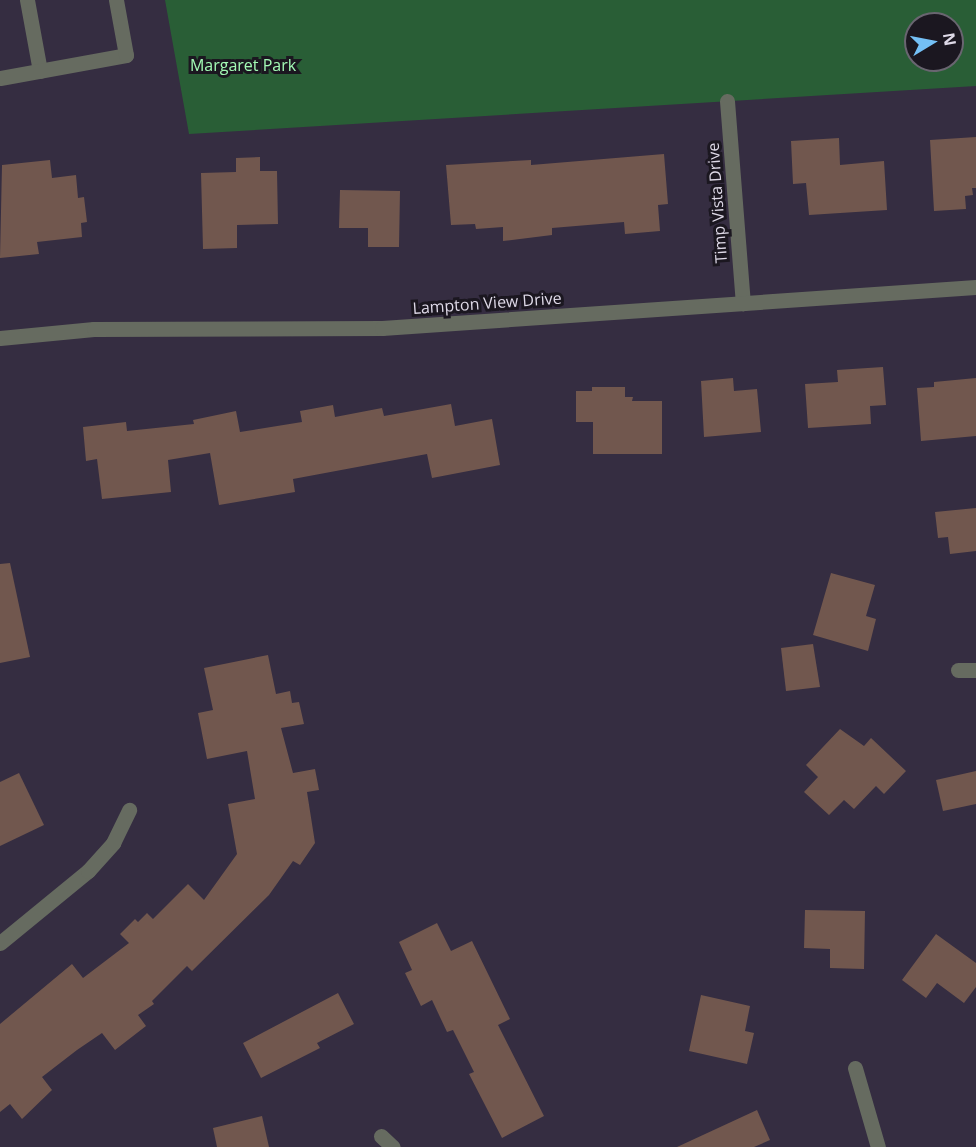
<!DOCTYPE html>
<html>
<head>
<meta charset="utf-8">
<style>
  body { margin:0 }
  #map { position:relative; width:976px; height:1147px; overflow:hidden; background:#352d41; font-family:"Open Sans",sans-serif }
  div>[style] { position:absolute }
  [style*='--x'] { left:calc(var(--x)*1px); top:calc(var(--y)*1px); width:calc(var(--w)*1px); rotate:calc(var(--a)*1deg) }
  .green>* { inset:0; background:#295e36 }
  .building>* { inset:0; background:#71574e }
  .minor>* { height:15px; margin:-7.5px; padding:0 7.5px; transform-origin:7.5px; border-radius:7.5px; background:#666b60 }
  span { translate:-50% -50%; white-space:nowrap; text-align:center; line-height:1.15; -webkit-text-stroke:6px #1b1720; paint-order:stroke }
  .park-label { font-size:16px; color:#a3fab5 }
  .street-label { font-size:16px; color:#ded9e7 }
  .north { position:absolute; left:904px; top:12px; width:60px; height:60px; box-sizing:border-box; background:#1b1720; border:2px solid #696570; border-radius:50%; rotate:80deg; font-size:16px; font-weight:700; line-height:24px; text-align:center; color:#ded9e7 }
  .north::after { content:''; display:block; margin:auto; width:21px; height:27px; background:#74c0f6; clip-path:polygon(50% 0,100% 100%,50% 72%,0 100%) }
</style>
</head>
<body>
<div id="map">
  <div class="green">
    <div style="clip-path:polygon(evenodd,165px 0,976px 0,976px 86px,189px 134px,165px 0,916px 24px,952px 24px,952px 60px,916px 60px,916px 24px)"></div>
  </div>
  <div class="building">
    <div style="clip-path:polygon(976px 137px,976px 188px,972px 188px,973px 195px,965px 196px,966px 209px,934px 211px,930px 140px)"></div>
    <div style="clip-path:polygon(839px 138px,840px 165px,884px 161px,887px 210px,809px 215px,806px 183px,793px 184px,791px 141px)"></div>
    <div style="clip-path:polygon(664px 154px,668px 204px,658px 205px,660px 231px,625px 234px,624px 222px,552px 228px,552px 235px,503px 241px,503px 227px,476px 229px,475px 224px,451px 225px,446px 165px,531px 160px,531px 165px)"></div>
    <div style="clip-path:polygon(260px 157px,260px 171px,277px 171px,278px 224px,237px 225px,237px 248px,203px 249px,201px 173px,236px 172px,236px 158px)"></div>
    <div style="clip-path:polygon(50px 160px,52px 178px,76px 175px,78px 198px,84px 197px,87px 222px,81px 223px,82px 237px,37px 242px,39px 254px,0 258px,2px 165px)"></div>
    <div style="clip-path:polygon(340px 190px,400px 191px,399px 247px,368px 247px,368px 228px,339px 228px)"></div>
    <div style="clip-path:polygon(883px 367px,886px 405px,870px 406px,871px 424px,808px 428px,805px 384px,838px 382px,837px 370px)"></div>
    <div style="clip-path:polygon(733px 378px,734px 391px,757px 389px,761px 432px,704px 437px,701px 381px)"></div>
    <div style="clip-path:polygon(976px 378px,976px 436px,921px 441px,917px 388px,934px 387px,934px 382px)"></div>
    <div style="clip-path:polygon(592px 387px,625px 387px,625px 397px,633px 397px,632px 401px,662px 401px,662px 454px,593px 454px,593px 422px,576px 422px,576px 391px,592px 391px)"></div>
    <div style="clip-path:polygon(451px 404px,455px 426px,492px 419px,500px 465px,432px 478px,427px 454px,293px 479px,295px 492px,219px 505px,210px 453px,168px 460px,171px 492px,102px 499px,97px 459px,86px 461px,83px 427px,126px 422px,127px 431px,194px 424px,193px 420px,236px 411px,240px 432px,302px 422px,300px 411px,333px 405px,335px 417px,382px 408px,384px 416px)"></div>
    <div style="clip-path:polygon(976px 508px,976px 551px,950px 554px,948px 537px,938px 538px,935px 512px)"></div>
    <div style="clip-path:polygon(10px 563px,30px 657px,0 663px,0 564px)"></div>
    <div style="clip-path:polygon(831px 573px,875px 585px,866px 616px,876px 619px,868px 651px,813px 635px)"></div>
    <div style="clip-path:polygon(813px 644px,820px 687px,786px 691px,781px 648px)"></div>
    <div style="clip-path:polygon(268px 655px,276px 694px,290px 691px,292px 703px,299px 702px,304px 724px,281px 728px,293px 773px,315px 769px,319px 790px,307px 792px,315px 843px,300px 865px,293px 861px,269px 895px,192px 971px,187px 966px,152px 1001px,154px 1004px,138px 1015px,146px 1026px,115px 1050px,102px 1033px,77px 1050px,42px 1077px,52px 1090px,22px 1119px,10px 1104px,0 1112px,0 1024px,72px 964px,83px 978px,129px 943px,120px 934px,135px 919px,138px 922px,147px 913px,153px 919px,188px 884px,204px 900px,237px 854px,228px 804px,255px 799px,247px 751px,207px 759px,198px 713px,213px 710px,204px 668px)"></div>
    <div style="clip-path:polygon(840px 729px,864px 746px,871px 738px,906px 771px,884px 794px,876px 786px,854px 809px,844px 800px,829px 815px,804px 792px,818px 777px,806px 765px)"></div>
    <div style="clip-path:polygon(976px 771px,976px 804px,943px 811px,936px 780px)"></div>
    <div style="clip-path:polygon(19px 773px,44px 825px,0 846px,0 782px)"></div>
    <div style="clip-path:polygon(805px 910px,865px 911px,864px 969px,830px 968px,830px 949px,804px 948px)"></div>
    <div style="clip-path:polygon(437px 923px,451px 951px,472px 941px,510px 1019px,498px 1025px,544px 1116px,502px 1138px,469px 1074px,474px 1072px,453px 1030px,447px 1032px,432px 1000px,421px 1006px,405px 973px,412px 970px,399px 942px)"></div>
    <div style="clip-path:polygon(936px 934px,976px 963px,976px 987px,964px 1003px,937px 983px,926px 998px,902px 980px)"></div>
    <div style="clip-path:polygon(338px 993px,354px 1024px,317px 1043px,320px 1048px,261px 1078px,243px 1043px)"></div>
    <div style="clip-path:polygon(701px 995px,750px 1006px,745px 1031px,754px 1033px,747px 1064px,689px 1051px)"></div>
    <div style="clip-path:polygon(757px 1110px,770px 1140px,754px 1147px,677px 1147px)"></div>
    <div style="clip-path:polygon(262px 1116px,269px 1147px,217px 1147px,213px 1128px)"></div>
  </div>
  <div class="minor">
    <div style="--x:27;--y:0;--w:72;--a:79.6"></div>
    <div style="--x:0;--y:78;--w:128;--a:-10.3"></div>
    <div style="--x:126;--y:55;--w:56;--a:-100.3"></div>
    <div style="--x:727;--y:101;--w:203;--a:85.5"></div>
    <div style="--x:0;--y:338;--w:94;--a:-5.5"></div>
    <div style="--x:94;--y:329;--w:288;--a:-0.2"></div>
    <div style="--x:382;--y:328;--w:595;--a:-3.95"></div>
    <div style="--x:958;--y:670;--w:18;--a:0"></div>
    <div style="--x:0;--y:943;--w:114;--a:-39.3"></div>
    <div style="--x:88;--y:871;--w:38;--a:-48"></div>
    <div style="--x:113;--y:843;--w:37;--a:-64"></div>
    <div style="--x:855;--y:1068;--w:82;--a:73.8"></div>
    <div style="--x:381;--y:1136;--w:16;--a:43"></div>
  </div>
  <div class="park-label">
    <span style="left:243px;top:65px">Margaret Park</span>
  </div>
  <div class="street-label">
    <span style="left:717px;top:203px;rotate:-94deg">Timp Vista Drive</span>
    <span style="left:487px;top:303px;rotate:-4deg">Lampton View Drive</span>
  </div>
  <div class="north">N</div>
</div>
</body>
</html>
